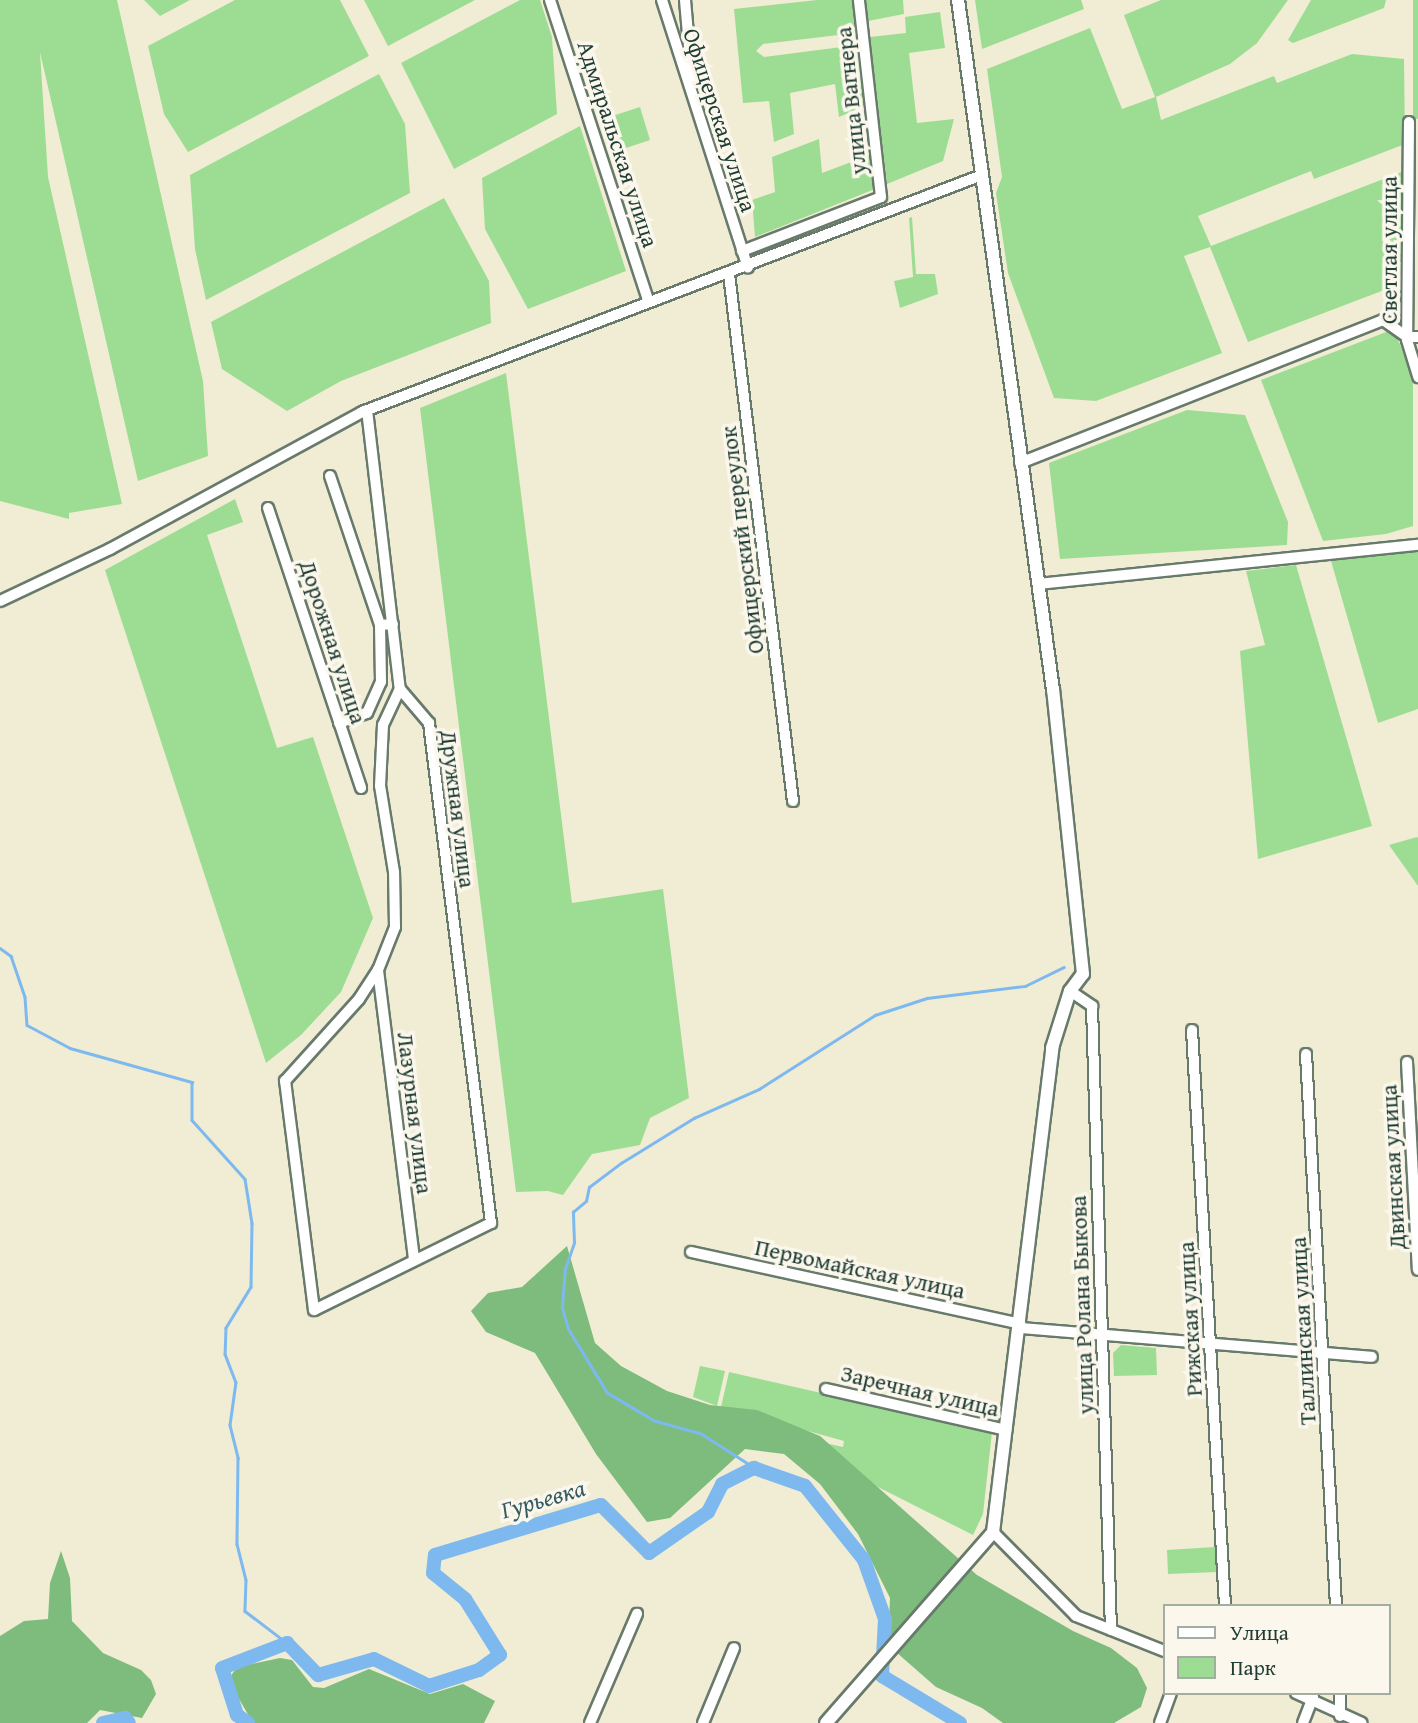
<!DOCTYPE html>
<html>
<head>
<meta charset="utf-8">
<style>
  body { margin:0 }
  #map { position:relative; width:1418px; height:1723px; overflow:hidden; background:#f1ecd4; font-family:"Gentium Book Plus",serif }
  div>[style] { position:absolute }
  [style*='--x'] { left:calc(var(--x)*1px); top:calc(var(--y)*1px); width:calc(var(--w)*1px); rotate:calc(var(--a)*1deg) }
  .green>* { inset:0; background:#9ddd93 }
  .forest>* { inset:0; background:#7ebc7d }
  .stream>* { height:2.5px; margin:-1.25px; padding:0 1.25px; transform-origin:1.25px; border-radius:1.25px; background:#7db9ef }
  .river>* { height:14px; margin:-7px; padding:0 7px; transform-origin:7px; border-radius:7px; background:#7db9ef }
  .roads { filter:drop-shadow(2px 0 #687a6c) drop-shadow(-2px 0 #687a6c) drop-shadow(0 2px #687a6c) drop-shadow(0 -2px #687a6c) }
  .minor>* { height:10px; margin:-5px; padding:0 5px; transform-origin:5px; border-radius:5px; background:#fff }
  .tertiary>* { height:12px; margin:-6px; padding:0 6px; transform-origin:6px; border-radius:6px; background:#fff }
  span { translate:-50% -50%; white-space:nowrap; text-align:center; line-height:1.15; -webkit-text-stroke:7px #fbf7ec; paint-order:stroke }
  .street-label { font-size:23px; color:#1f3d34 }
  .water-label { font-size:24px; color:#365c63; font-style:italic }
  .legend { position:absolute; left:1163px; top:1604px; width:228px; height:91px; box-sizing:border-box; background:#fbf7ec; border:2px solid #a3ada2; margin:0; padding:9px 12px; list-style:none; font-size:21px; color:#1f3d34 }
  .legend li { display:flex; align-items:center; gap:14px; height:35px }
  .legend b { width:35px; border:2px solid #a3ada2 }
</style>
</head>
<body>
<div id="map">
  <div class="green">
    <div style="clip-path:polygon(0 0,117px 0,203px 381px,208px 456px,138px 481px,40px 52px,48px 177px,122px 504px,69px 513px,69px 519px,0 501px)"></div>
    <div style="clip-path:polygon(144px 0,190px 0,160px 16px)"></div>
    <div style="clip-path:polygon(235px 0,340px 0,369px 56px,188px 152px,164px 114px,148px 46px)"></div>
    <div style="clip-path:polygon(364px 0,475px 0,388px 46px)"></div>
    <div style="clip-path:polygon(520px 0,540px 0,552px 37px,557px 114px,454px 169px,401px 63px)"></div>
    <div style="clip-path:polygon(817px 0,852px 0,855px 33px,763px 44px,756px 51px,764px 57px,857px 45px,864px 106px,839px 117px,835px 84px,790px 93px,794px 134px,774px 142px,769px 101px,743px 103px,734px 9px)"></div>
    <div style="clip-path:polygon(854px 0,903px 0,904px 14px,868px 21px)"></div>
    <div style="clip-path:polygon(975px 0,1081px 0,1084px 9px,982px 49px)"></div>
    <div style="clip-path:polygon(1161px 0,1288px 0,1257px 43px,1230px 64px,1156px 97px,1161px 120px,1274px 76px,1277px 83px,1352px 54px,1404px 59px,1405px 144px,1314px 179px,1311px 171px,1198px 216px,1211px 246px,1404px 171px,1400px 284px,1248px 342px,1210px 247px,1184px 256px,1222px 353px,1096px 401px,1054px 398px,1008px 273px,996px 193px,1002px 177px,987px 69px,1090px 28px,1122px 109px,1155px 97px,1124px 15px)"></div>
    <div style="clip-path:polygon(1311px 0,1386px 0,1384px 8px,1293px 43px,1288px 40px)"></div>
    <div style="clip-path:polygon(1413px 0,1418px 0,1418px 119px,1413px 118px)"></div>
    <div style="clip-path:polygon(940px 12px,945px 48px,909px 53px,917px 123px,954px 119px,943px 161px,887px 184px,870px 37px,906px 33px,905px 17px)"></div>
    <div style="clip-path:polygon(379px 74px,405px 124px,410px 193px,206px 300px,195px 249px,190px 175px)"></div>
    <div style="clip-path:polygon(640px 107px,650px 140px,611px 153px,600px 120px)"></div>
    <div style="clip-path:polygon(580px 126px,626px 271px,528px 309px,485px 229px,482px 178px)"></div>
    <div style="clip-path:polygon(819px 139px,822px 173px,870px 155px,875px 189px,755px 237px,752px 200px,775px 192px,772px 157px)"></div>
    <div style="clip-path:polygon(444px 198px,489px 281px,491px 323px,341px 381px,287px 411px,222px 369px,211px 322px)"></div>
    <div style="clip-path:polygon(912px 217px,916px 274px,935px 274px,938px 294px,900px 308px,894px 281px,913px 277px,909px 218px)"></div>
    <div style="clip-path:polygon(1394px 329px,1413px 378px,1413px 526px,1386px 534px,1323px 541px,1261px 380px)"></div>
    <div style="clip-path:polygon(506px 373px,572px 903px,663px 889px,689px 1098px,650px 1118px,640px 1145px,592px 1154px,563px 1195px,548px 1191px,516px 1192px,420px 408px)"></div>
    <div style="clip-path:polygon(1187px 410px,1245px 415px,1288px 522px,1287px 545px,1060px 559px,1049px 463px)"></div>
    <div style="clip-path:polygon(235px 499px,243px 522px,207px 535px,270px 726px,277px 748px,313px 737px,373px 918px,341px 992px,301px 1035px,266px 1063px,105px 570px)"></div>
    <div style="clip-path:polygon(1418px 551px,1418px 709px,1378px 723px,1331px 561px)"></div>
    <div style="clip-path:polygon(1296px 565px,1372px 826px,1258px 859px,1240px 651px,1265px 645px,1246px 571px)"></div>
    <div style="clip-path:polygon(1417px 837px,1418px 838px,1418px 886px,1389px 845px)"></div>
    <div style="clip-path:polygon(1121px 1345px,1156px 1348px,1157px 1375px,1114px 1376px,1113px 1353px)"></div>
    <div style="clip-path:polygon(700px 1366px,725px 1371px,717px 1406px,693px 1397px)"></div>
    <div style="clip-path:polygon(729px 1372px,992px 1432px,983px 1514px,973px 1535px,876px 1486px,825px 1443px,843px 1447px,844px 1441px,721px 1407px)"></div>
    <div style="clip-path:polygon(1215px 1547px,1217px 1572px,1168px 1574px,1167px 1550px)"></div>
  </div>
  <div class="forest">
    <div style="clip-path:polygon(567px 1246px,595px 1343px,621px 1366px,667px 1391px,710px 1405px,757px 1410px,820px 1436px,977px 1575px,1073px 1631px,1111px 1648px,1137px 1668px,1147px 1688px,1141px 1707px,1114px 1723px,1003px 1723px,982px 1708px,936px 1687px,888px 1645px,890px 1598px,858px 1534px,820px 1484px,784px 1454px,745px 1449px,670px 1518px,647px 1522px,596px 1454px,535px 1353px,486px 1332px,471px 1311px,488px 1293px,522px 1287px)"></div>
    <div style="clip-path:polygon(61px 1551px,70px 1578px,72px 1621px,103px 1653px,141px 1670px,151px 1680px,156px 1694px,142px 1718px,100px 1710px,87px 1723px,0 1723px,0 1636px,24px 1621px,48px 1619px,50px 1583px)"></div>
    <div style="clip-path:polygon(280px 1658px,292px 1660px,313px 1687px,324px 1688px,369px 1669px,430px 1694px,463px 1684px,495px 1701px,484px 1723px,253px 1723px,228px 1680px,237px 1667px)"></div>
  </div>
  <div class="stream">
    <div style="--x:0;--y:948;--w:14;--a:36"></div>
    <div style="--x:11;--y:956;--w:43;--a:71.1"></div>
    <div style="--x:25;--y:997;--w:28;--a:86"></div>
    <div style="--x:27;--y:1025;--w:49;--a:28.1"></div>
    <div style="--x:70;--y:1048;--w:127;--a:15.6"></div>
    <div style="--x:192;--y:1082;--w:38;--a:90"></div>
    <div style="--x:192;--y:1120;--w:79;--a:48.1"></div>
    <div style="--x:245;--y:1179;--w:45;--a:81"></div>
    <div style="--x:252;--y:1223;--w:64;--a:90.9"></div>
    <div style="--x:251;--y:1287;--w:48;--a:121.4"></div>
    <div style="--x:226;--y:1328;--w:26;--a:92"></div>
    <div style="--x:225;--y:1354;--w:30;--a:69"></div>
    <div style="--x:236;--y:1382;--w:43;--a:97.9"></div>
    <div style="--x:230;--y:1425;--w:34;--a:76"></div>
    <div style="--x:238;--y:1458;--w:86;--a:90.7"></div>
    <div style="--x:237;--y:1544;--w:37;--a:76"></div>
    <div style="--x:246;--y:1580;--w:31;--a:92"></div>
    <div style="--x:245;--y:1611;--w:53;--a:37.3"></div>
    <div style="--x:754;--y:1468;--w:63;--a:-147.3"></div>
    <div style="--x:701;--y:1434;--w:49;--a:-164.5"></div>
    <div style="--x:654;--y:1421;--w:55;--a:-149.2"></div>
    <div style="--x:607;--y:1393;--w:75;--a:-121.4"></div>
    <div style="--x:568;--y:1329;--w:22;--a:-106"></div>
    <div style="--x:562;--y:1308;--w:39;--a:-86"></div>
    <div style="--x:565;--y:1269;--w:28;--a:-71"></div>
    <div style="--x:574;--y:1243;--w:31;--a:-92"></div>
    <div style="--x:573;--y:1212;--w:17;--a:-40"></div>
    <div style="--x:586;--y:1201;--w:14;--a:-78"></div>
    <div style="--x:589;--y:1187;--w:40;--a:-37"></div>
    <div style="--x:621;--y:1163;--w:86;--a:-31.7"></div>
    <div style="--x:694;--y:1118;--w:71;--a:-24"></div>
    <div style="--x:759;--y:1089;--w:138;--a:-32.5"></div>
    <div style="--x:875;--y:1015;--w:55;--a:-18.1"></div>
    <div style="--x:927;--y:998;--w:99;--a:-7"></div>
    <div style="--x:1025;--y:986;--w:43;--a:-26"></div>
  </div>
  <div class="river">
    <div style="--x:103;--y:1723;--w:23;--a:-13"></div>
    <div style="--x:125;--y:1718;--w:6;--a:51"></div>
    <div style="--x:248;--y:1723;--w:14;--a:-144"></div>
    <div style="--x:237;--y:1715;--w:49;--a:-107.7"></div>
    <div style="--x:222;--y:1668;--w:70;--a:-21"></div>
    <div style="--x:287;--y:1643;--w:45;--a:45.9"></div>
    <div style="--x:318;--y:1675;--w:58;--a:-15.9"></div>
    <div style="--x:374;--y:1659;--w:61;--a:26.1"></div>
    <div style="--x:429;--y:1686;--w:52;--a:-17.7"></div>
    <div style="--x:479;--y:1670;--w:26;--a:-36"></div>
    <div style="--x:500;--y:1655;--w:66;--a:-122"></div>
    <div style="--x:465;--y:1599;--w:41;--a:-140.9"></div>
    <div style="--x:433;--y:1573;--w:18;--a:-84"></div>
    <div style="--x:435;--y:1555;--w:173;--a:-16.8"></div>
    <div style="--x:601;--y:1505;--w:68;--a:45"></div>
    <div style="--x:649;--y:1553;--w:72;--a:-34.8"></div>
    <div style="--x:708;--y:1512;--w:31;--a:-63"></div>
    <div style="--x:722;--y:1484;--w:36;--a:-27"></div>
    <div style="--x:754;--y:1468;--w:54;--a:19.4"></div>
    <div style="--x:805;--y:1486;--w:95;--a:51.4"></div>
    <div style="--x:864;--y:1560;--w:63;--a:70.4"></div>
    <div style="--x:885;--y:1619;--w:57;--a:93"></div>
    <div style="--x:882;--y:1676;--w:91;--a:31.1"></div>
  </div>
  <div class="roads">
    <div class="minor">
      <div style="--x:550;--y:0;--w:316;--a:71.9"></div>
      <div style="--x:662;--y:0;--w:281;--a:72.2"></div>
      <div style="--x:685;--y:0;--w:80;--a:85"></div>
      <div style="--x:1409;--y:122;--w:218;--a:90.5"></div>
      <div style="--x:1407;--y:340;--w:39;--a:73"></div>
      <div style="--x:742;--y:251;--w:149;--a:-21.2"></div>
      <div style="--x:881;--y:197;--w:198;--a:-96.4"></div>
      <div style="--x:729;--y:274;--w:531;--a:83.08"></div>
      <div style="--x:367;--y:410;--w:281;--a:83.3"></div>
      <div style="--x:400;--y:689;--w:45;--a:49.5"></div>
      <div style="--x:429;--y:723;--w:504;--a:82.93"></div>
      <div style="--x:491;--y:1223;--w:197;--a:153.8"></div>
      <div style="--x:314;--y:1310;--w:231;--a:-97.2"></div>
      <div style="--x:285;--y:1081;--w:110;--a:-47.9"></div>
      <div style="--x:359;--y:999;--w:35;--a:-57"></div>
      <div style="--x:378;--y:970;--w:46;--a:-68.4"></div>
      <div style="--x:395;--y:927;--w:55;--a:-91"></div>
      <div style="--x:394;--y:872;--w:87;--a:-99.2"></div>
      <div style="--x:380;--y:786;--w:61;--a:-87.2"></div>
      <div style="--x:383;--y:725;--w:40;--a:-65"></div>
      <div style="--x:1020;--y:463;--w:390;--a:-21.5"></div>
      <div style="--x:1383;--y:320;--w:29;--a:35"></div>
      <div style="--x:1407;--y:337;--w:11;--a:0"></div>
      <div style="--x:330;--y:476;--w:157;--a:71.4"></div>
      <div style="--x:380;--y:625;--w:13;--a:-4"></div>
      <div style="--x:268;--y:508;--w:295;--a:71.6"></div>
      <div style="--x:1038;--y:584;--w:382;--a:-5.9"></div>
      <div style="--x:0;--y:601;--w:122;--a:-25.3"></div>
      <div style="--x:110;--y:549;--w:287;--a:-28.5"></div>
      <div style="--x:362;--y:412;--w:664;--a:-20.92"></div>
      <div style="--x:339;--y:723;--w:30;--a:-20"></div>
      <div style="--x:367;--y:713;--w:34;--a:-66"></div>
      <div style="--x:381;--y:682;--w:57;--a:-91"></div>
      <div style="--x:378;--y:970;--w:292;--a:82.9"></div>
      <div style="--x:1070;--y:991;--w:27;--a:34"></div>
      <div style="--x:1092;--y:1006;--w:624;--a:88.26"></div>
      <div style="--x:1192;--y:1030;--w:577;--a:86.72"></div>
      <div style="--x:1306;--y:1054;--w:553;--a:86.89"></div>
      <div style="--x:1407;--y:1062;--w:208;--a:87"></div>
      <div style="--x:691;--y:1252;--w:337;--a:12.3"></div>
      <div style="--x:1020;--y:1328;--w:353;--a:4.7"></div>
      <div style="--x:826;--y:1389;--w:185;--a:12.8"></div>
      <div style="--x:993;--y:1532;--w:118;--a:45.3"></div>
      <div style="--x:1076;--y:1616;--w:95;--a:21.7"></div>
      <div style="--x:1296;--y:1693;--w:72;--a:24.4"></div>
      <div style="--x:1340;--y:1693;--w:23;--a:90"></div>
      <div style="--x:590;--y:1723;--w:119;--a:-66.7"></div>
      <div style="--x:703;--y:1723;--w:81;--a:-67.5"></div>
      <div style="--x:1160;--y:1723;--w:32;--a:-70"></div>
      <div style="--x:1303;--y:1723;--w:28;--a:-69"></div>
    </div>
    <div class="tertiary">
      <div style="--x:826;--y:1723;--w:254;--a:-48.8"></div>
      <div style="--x:993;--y:1532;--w:488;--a:-83"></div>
      <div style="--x:1052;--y:1048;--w:60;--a:-72.5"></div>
      <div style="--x:1070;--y:991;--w:21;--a:-53"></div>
      <div style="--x:1083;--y:974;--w:286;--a:-96"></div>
      <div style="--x:1053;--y:690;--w:697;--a:-97.84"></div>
    </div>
  </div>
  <div class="street-label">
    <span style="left:851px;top:101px;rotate:-96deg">улица Вагнера</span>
    <span style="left:720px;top:120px;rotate:72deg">Офицерская улица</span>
    <span style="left:618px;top:144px;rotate:72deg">Адмиральская улица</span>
    <span style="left:1389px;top:250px;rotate:-90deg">Светлая улица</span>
    <span style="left:742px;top:540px;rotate:-97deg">Офицерский переулок</span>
    <span style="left:333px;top:642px;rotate:72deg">Дорожная улица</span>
    <span style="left:458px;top:809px;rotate:83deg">Дружная улица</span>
    <span style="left:415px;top:1113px;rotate:83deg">Лазурная улица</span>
    <span style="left:1393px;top:1167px;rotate:-93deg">Двинская улица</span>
    <span style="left:860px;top:1269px;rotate:12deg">Первомайская улица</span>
    <span style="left:1082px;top:1305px;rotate:-92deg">улица Ролана Быкова</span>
    <span style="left:1190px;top:1319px;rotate:-93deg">Рижская улица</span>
    <span style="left:1303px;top:1331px;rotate:-93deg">Таллинская улица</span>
    <span style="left:920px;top:1391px;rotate:13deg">Заречная улица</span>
  </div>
  <div class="water-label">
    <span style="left:543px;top:1499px;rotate:-16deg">Гурьевка</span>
  </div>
  <ul class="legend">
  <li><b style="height:9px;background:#fff"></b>Улица</li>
  <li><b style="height:19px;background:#9ddd93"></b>Парк</li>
  </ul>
</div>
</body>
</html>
